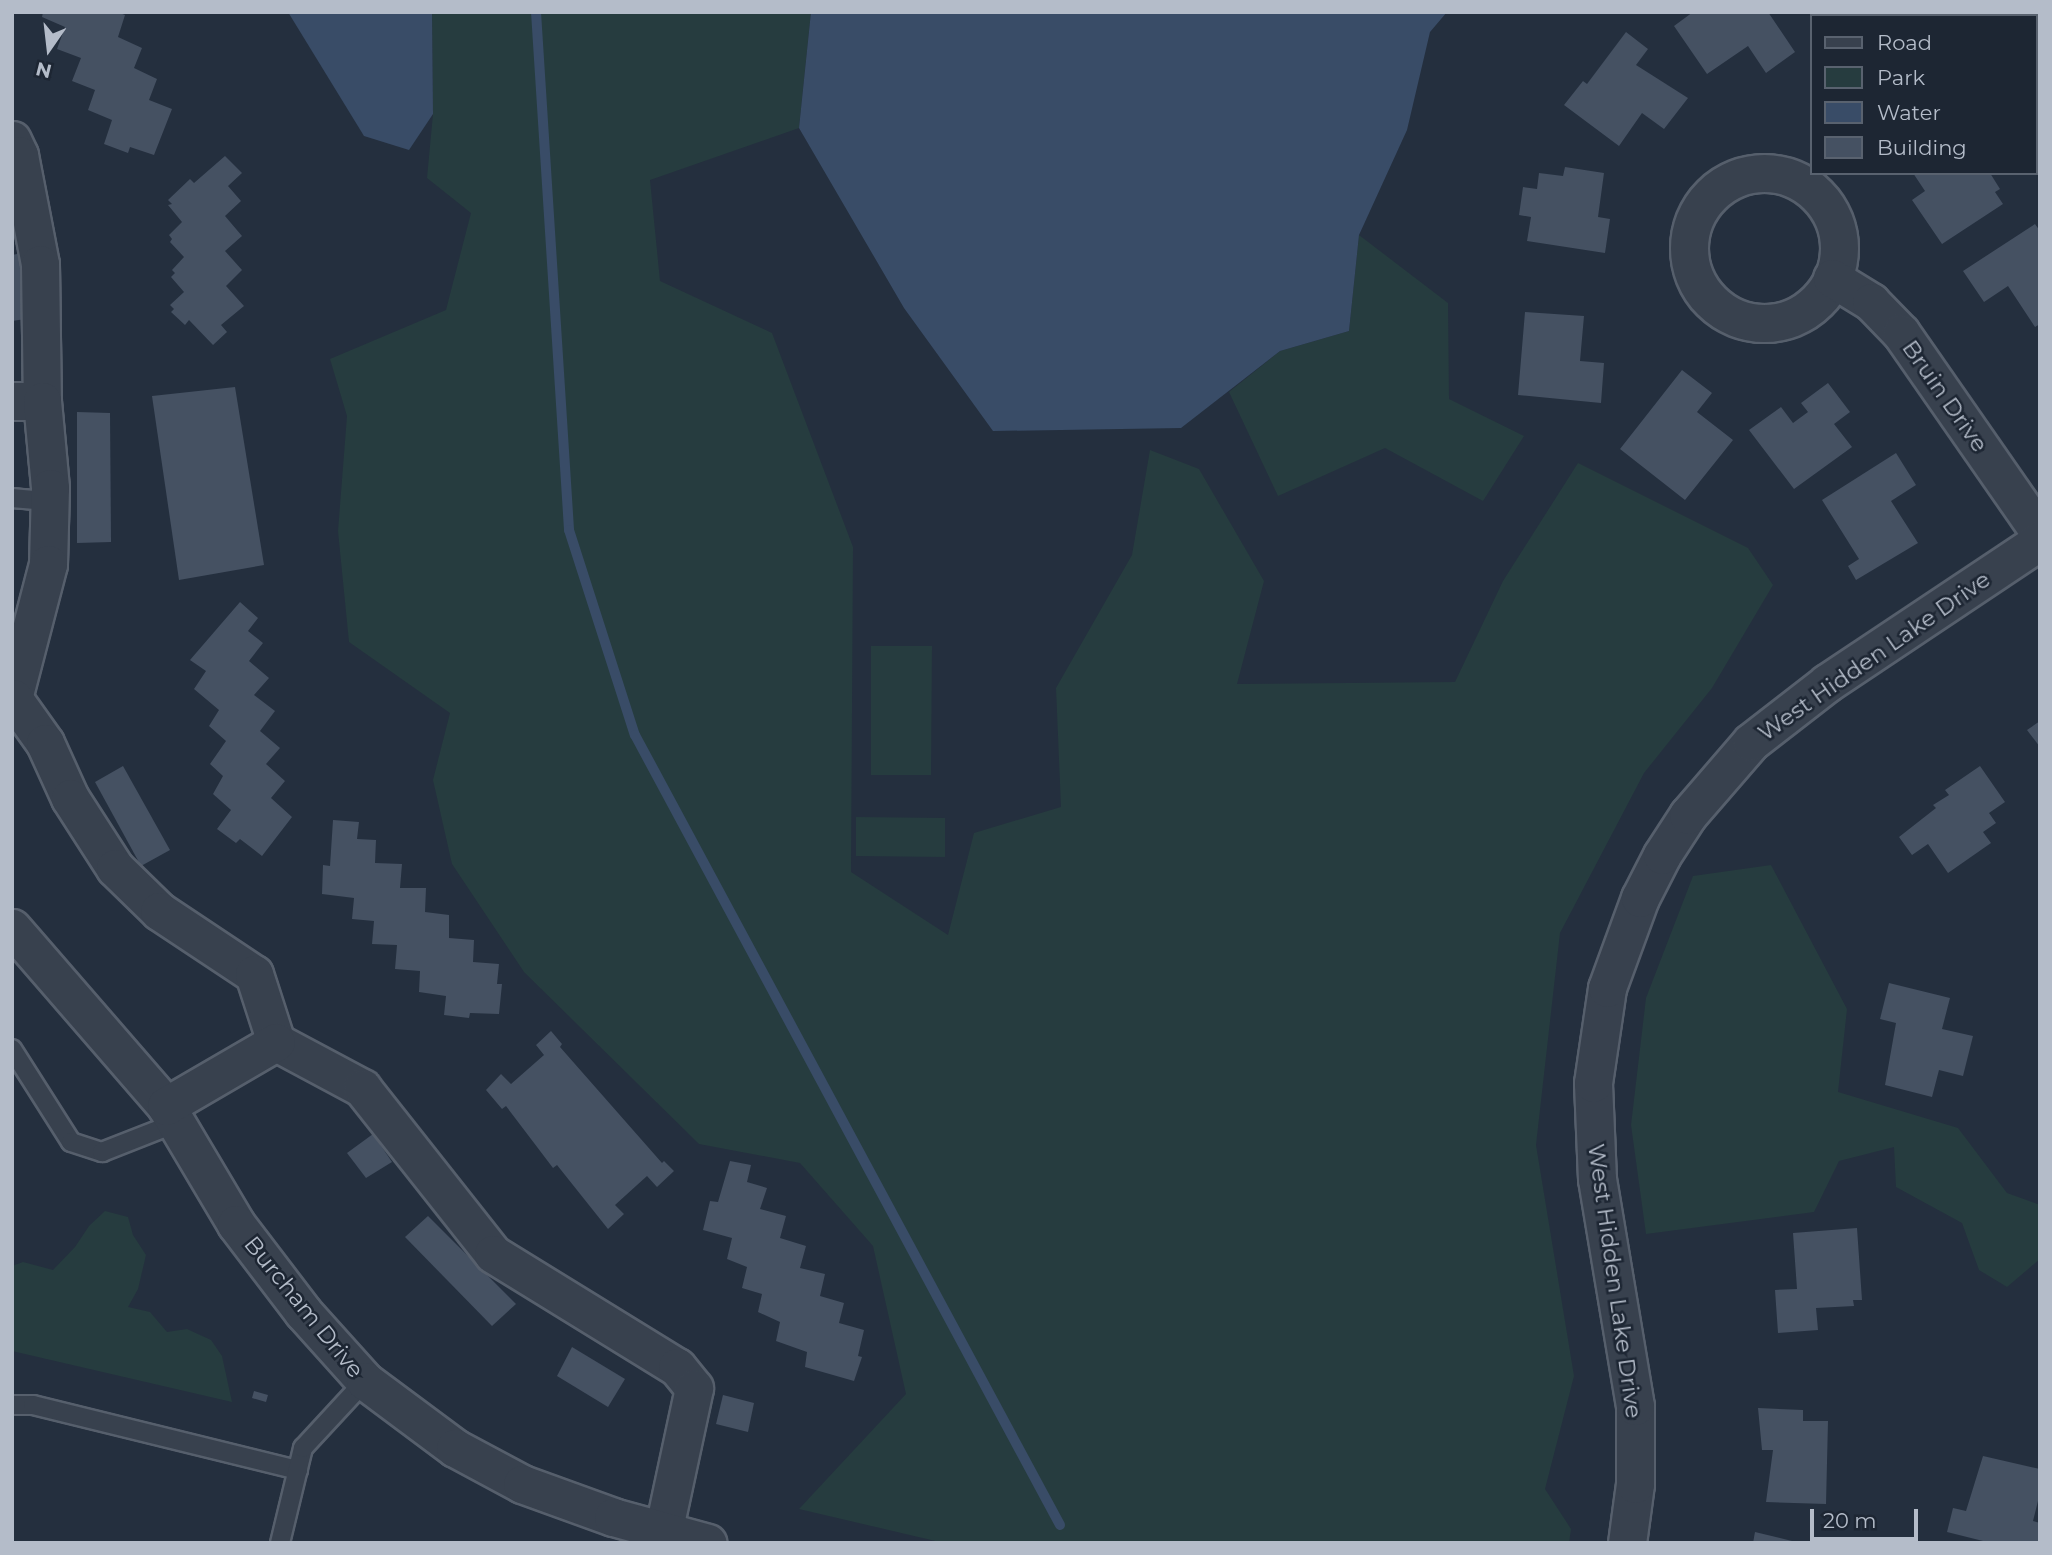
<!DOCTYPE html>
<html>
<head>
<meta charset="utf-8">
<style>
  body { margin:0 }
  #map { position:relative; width:2052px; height:1555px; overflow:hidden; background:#242f3e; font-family:Montserrat,sans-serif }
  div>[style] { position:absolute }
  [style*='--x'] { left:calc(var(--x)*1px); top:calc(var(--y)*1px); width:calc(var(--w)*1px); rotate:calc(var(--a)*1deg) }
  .green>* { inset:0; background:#263c3f }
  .water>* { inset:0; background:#394c67 }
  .stream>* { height:10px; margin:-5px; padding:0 5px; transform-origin:5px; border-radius:5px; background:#394c67 }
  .building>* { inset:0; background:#455162 }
  .roads { filter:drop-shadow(2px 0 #565f6c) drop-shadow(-2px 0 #565f6c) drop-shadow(0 2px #565f6c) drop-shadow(0 -2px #565f6c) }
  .lane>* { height:18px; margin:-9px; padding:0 9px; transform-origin:9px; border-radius:9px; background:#38414e }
  .street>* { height:37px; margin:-18.5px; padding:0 18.5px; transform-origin:18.5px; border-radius:18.5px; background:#38414e }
  .street>.ring { margin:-18.5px; padding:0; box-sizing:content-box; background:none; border:37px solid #38414e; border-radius:50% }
  span { translate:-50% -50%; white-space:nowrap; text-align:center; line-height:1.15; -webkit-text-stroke:5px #1d2633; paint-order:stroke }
  .street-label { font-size:23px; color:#b4bcc9 }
  .frame { position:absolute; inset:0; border:14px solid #b4bcc9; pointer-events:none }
  .legend { position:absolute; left:1810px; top:14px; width:228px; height:161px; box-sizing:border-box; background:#1d2633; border:2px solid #59626f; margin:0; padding:9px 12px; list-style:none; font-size:21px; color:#b4bcc9 }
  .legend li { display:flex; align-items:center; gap:14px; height:35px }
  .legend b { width:35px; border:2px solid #59626f }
  .north { position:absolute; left:14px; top:14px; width:70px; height:70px; -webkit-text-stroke:5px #1d2633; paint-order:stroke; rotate:194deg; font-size:19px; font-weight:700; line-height:28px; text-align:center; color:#b4bcc9 }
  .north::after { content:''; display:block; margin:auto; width:24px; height:32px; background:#b4bcc9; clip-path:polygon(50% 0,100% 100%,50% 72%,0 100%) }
  .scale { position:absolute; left:1810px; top:1509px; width:108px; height:32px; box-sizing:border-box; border:4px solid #b4bcc9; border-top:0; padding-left:9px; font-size:21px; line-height:24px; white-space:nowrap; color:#b4bcc9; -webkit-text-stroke:5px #1d2633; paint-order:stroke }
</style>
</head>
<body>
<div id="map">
  <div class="green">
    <div style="clip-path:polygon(432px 12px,811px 12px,799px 128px,650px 180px,660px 281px,772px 333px,853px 547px,851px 872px,948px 935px,974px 833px,1061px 807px,1056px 688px,1132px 555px,1150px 450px,1199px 469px,1264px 581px,1237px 684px,1455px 682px,1503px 581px,1578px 463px,1748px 548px,1773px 585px,1712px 688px,1644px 773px,1560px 933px,1536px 1145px,1574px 1376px,1545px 1489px,1571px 1529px,1569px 1543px,944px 1543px,799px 1509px,906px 1394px,873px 1246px,800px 1163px,699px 1144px,524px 972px,452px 864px,433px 780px,450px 713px,349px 642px,338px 531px,347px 416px,330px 359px,446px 310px,471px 213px,427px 178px,433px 114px)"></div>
    <div style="clip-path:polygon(1359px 235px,1448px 303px,1449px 399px,1524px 436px,1483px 501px,1385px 448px,1278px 496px,1229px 392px,1280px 351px,1349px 331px)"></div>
    <div style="clip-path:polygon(871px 646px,932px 646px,931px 775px,871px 775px)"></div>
    <div style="clip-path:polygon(856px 817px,945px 818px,945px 857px,856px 856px)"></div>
    <div style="clip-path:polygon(1771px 865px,1847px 1009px,1838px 1092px,1958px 1128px,2007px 1193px,2040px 1205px,2040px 1259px,2007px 1287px,1979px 1270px,1962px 1223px,1896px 1187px,1894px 1147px,1839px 1161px,1814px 1212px,1646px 1234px,1631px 1125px,1646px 998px,1693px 876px)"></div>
    <div style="clip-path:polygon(105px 1211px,128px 1217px,133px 1235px,146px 1255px,138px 1289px,128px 1307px,150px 1312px,167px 1332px,187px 1329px,211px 1340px,222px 1356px,232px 1402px,12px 1351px,12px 1266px,23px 1262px,53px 1270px,75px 1247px,89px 1226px)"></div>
  </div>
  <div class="water">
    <div style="clip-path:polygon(288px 12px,432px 12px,433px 114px,409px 150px,364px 136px)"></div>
    <div style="clip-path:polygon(811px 12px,1447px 12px,1430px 32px,1407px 130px,1359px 235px,1349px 331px,1280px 351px,1181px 428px,993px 431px,904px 308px,799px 128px)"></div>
  </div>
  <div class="stream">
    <div style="--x:536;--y:12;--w:519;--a:86.35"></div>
    <div style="--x:569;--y:530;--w:215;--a:72.2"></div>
    <div style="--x:635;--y:735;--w:897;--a:61.72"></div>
  </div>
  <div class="building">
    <div style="clip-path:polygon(43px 12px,117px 12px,125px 15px,118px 37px,142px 48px,134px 68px,157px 79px,149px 100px,172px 109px,154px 155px,130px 147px,128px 153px,104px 144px,112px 120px,88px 110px,95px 90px,72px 81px,81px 58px,57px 49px,65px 27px,42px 17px)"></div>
    <div style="clip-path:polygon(1693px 12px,1768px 12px,1795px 52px,1766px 73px,1748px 46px,1707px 74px,1674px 26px)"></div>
    <div style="clip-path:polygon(1626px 32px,1648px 49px,1636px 65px,1688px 98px,1664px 129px,1642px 113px,1619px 146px,1564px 105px,1583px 81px,1587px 84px)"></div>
    <div style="clip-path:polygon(225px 156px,242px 173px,228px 186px,241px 201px,225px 216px,242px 236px,225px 251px,242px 270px,226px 286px,244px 306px,221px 325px,227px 332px,213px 345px,189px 320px,185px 325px,171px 312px,174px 309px,170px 305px,184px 292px,171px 277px,175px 273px,172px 270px,184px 257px,170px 242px,172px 239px,169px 235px,182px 222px,168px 205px,172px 204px,168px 200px,190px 179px,194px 183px)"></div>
    <div style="clip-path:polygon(1565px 167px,1604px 173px,1598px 217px,1610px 219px,1605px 253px,1527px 241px,1531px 217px,1519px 215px,1523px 187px,1537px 189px,1539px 173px,1563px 176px)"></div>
    <div style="clip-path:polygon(1913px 173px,1990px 173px,2000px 189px,1995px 192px,2003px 204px,1942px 244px,1912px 200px,1925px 191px)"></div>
    <div style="clip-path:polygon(2035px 224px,2040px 231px,2040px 324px,2035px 327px,2008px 286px,1984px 302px,1963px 271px)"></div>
    <div style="clip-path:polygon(22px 253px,32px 318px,12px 321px,12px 255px)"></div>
    <div style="clip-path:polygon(1525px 312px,1584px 316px,1580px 361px,1604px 363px,1601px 403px,1518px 395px)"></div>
    <div style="clip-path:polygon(1682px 370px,1712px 393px,1697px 412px,1733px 440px,1685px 500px,1620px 449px)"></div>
    <div style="clip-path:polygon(1828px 383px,1850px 412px,1834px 424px,1852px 447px,1794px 489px,1749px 430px,1781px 407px,1793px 423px,1808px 412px,1801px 403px)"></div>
    <div style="clip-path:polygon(235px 387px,264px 565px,179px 580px,152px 396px)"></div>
    <div style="clip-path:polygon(77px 412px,110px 413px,111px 542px,77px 543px)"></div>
    <div style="clip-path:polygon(1896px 453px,1916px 485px,1891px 501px,1918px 543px,1856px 580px,1848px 566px,1859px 559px,1822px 500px)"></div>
    <div style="clip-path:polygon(240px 602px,258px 618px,248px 631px,263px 643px,249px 661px,269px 678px,254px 695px,275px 711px,260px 731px,280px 748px,266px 764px,285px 781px,271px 798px,292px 817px,262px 856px,240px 839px,236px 843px,217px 829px,231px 810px,213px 794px,223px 776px,210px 764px,226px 741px,209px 726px,219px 710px,194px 689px,206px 671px,190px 660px)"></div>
    <div style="clip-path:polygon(2040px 721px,2040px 747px,2027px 730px)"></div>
    <div style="clip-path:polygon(123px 766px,170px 850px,141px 866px,95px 782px)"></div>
    <div style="clip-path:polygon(1980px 766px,2005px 802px,1989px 813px,1996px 823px,1983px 832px,1991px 843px,1948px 873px,1928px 844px,1912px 855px,1899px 837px,1936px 808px,1933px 805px,1949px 795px,1945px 790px)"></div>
    <div style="clip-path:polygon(333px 820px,359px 822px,357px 839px,376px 840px,375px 863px,402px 864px,400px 888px,426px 888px,425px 912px,449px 915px,449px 938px,474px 940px,473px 962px,499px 964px,497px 984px,502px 984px,499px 1014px,470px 1013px,469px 1018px,444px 1015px,446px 996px,419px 992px,420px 971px,395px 969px,397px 945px,372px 944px,374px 921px,352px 919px,354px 898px,322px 894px,323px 865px,330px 866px)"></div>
    <div style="clip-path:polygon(1889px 983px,1950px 998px,1942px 1029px,1973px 1036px,1963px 1076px,1939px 1070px,1932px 1097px,1885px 1085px,1896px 1023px,1880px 1019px)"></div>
    <div style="clip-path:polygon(551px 1031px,562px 1044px,560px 1047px,662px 1163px,664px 1161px,674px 1171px,657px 1187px,647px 1176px,615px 1205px,624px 1214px,608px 1229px,557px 1165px,553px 1168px,506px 1106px,502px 1109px,486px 1090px,501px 1074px,511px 1084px,544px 1055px,536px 1045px)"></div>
    <div style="clip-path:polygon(373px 1134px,392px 1162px,366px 1178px,347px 1153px)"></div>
    <div style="clip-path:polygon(730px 1161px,751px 1165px,747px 1182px,767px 1188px,760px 1209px,786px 1216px,780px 1238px,806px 1246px,800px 1268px,825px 1274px,820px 1296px,844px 1303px,839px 1323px,864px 1330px,858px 1356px,862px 1357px,854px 1381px,805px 1367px,807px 1352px,776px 1341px,780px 1322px,758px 1312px,762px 1294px,742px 1288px,747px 1267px,727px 1259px,732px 1238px,703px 1230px,710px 1201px,718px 1202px)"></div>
    <div style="clip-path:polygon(428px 1216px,516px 1304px,492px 1326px,405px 1237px)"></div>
    <div style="clip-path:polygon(1857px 1228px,1862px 1300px,1853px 1300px,1854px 1306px,1816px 1308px,1818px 1330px,1778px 1333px,1775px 1290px,1797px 1289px,1793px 1233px)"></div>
    <div style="clip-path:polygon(572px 1347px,625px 1379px,608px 1407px,557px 1376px)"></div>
    <div style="clip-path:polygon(254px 1391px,268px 1395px,266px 1402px,252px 1398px)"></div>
    <div style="clip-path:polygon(723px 1395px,754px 1403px,748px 1432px,716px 1424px)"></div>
    <div style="clip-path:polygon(1758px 1408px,1803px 1410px,1803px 1421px,1828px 1421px,1826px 1504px,1766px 1502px,1773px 1450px,1762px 1450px)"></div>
    <div style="clip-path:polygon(1983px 1456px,2040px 1469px,2040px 1493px,2033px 1521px,2040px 1523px,2038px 1543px,1991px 1543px,1947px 1532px,1953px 1508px,1966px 1511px)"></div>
    <div style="clip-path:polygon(1755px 1532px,1796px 1542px,1796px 1543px,1753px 1543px)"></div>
  </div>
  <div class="roads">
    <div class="lane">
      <div style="--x:12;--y:498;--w:38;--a:5"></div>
      <div style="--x:12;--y:1049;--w:110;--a:57.6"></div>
      <div style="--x:71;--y:1142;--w:33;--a:18"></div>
      <div style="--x:102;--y:1152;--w:79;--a:-21.4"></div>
      <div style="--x:12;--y:1405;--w:21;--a:0"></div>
      <div style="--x:33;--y:1405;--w:273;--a:13.8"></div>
      <div style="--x:280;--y:1543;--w:98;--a:-76.4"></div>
      <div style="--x:303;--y:1448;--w:91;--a:-47.2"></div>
    </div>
    <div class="street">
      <div style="--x:12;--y:140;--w:17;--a:65"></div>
      <div style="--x:19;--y:155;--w:111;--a:79.1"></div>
      <div style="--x:40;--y:264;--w:137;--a:89.2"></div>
      <div class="ring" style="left:1689px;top:173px;width:113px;height:113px"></div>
      <div style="--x:1832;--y:278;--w:46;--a:31.6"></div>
      <div style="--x:1871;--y:302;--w:43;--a:45.9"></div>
      <div style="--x:1901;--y:333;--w:244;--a:55.2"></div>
      <div style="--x:12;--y:401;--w:30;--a:0"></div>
      <div style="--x:42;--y:401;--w:87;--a:84.7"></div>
      <div style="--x:50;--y:488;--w:76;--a:91.5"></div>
      <div style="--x:48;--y:564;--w:138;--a:104.6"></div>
      <div style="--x:13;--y:698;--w:55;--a:54.6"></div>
      <div style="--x:45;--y:743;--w:60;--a:65.6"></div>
      <div style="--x:70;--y:798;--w:83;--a:57.3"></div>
      <div style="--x:115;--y:868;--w:62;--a:44.3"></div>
      <div style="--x:159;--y:911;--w:114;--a:33.6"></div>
      <div style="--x:254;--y:974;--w:71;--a:72.1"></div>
      <div style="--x:276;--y:1042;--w:98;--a:28.1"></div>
      <div style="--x:362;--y:1088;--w:211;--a:51.7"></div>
      <div style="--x:493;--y:1254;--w:216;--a:31.6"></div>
      <div style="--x:677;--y:1367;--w:27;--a:51"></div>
      <div style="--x:694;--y:1388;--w:147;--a:102.1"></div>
      <div style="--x:12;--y:928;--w:235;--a:49.1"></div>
      <div style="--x:166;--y:1106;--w:137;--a:59.3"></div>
      <div style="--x:236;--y:1224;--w:111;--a:52.7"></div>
      <div style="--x:303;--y:1312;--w:93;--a:48.1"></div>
      <div style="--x:365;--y:1381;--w:112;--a:36.7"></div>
      <div style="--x:455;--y:1448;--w:76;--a:28.2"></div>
      <div style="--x:522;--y:1484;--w:97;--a:19.9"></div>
      <div style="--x:613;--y:1517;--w:98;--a:15.3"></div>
      <div style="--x:166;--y:1106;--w:127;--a:-30.2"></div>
      <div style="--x:1627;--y:1543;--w:60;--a:-82.3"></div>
      <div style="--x:1635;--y:1484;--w:78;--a:-90"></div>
      <div style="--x:1635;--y:1406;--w:230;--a:-99.5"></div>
      <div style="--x:1597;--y:1179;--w:96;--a:-92.4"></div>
      <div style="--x:1593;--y:1083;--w:96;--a:-81.6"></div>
      <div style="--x:1607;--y:988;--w:96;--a:-69.9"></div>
      <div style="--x:1640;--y:898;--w:48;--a:-62.9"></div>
      <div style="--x:1662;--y:855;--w:48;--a:-57"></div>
      <div style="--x:1688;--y:815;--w:96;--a:-49.2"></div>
      <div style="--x:1751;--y:742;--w:96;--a:-37.8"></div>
      <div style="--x:1827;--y:683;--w:256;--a:-33.7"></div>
    </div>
  </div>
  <div class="street-label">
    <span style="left:1945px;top:396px;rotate:55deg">Bruin Drive</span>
    <span style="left:1874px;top:656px;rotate:-35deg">West Hidden Lake Drive</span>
    <span style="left:1615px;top:1281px;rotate:82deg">West Hidden Lake Drive</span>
    <span style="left:304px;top:1307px;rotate:51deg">Burcham Drive</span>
  </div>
  <div class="frame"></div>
  <ul class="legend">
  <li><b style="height:9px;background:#38414e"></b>Road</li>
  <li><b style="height:19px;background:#263c3f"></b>Park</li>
  <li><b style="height:19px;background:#394c67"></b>Water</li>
  <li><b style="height:19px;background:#455162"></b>Building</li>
  </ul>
  <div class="north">N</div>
  <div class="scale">20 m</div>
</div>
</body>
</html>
